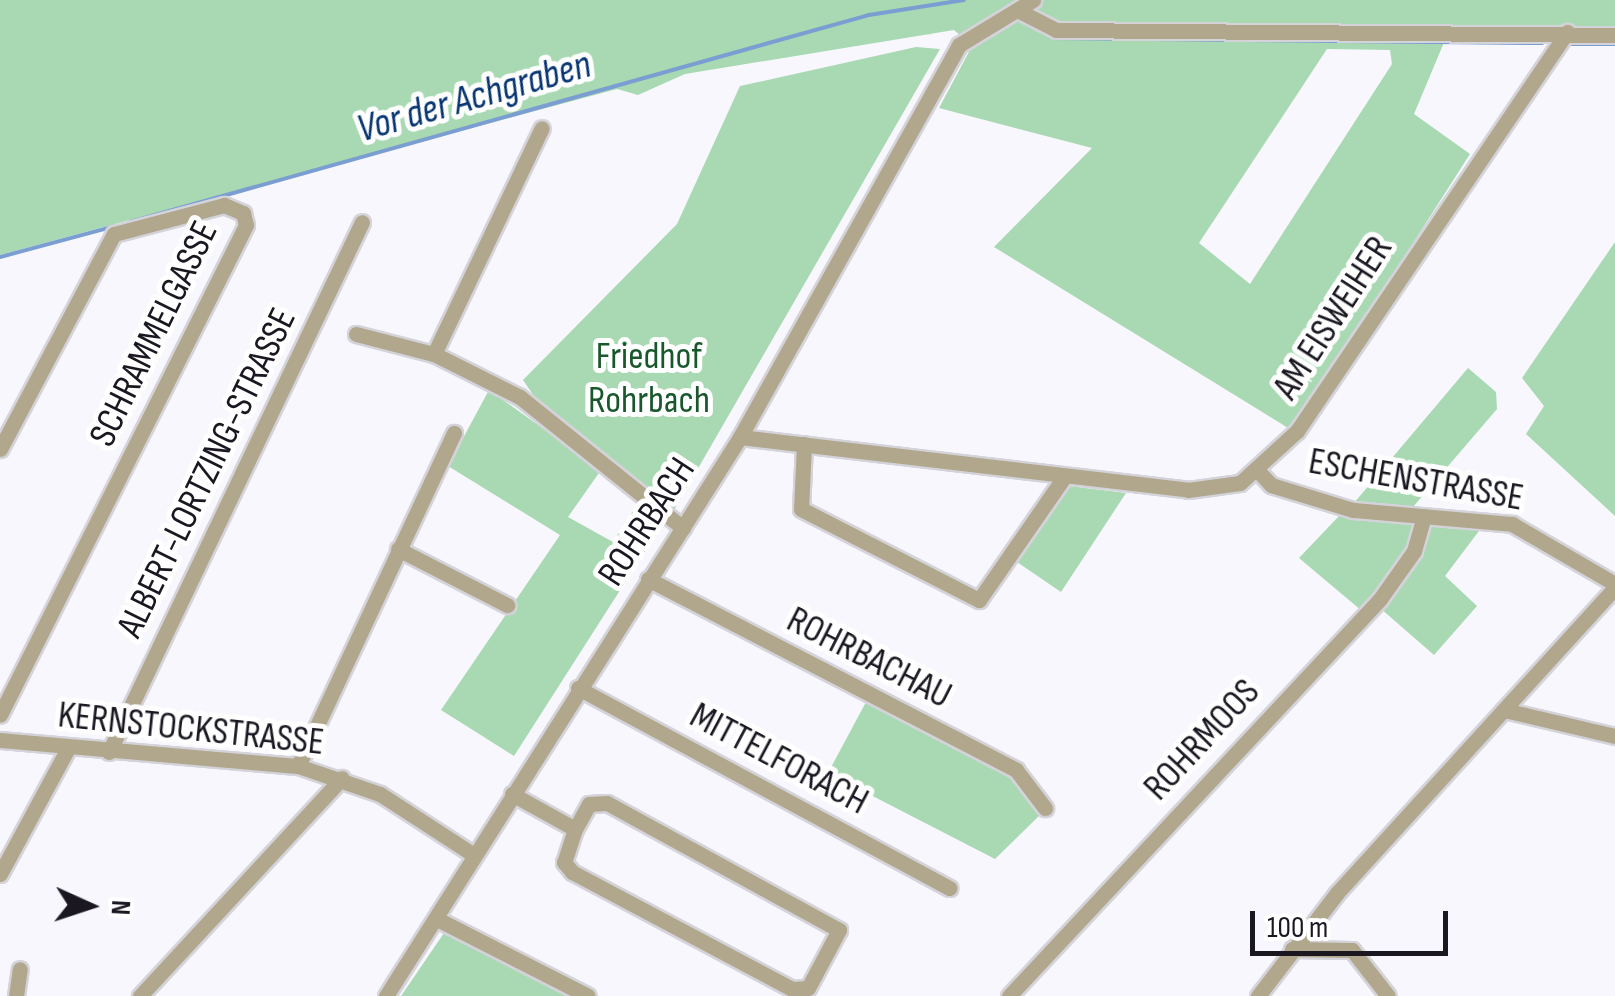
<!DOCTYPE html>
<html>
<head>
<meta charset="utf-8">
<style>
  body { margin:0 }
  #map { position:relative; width:1615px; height:996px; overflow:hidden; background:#f8f7fd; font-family:"Sofia Sans Condensed",sans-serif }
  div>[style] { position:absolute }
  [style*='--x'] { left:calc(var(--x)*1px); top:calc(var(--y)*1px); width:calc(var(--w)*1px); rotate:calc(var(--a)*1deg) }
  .green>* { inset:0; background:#a8d9b2 }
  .stream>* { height:4px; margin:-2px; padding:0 2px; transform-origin:2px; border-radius:2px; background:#7b9ed2 }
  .roads { filter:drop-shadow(2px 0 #d4d3da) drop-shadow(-2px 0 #d4d3da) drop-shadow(0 2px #d4d3da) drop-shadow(0 -2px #d4d3da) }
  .minor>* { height:15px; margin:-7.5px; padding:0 7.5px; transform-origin:7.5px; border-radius:7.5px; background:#b0a78c }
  span { translate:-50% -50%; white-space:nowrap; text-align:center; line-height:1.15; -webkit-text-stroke:10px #fff; paint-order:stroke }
  .street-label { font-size:38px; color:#1a1721 }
  .park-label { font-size:38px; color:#19572d }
  .water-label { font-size:40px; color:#063572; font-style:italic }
  .north { position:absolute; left:40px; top:856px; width:100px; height:100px; -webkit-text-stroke:8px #fff; paint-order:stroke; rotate:93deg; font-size:28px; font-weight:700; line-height:40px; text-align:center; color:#1a1721 }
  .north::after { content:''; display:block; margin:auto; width:35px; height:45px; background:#1a1721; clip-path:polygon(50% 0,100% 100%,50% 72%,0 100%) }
  .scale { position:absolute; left:1250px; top:911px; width:198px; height:45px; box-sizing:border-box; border:5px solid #1a1721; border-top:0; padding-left:12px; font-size:30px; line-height:35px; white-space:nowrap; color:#1a1721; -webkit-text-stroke:8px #fff; paint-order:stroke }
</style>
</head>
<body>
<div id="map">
  <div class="green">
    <div style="clip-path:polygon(evenodd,0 0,1615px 0,1615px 42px,1445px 40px,1414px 114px,1470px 154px,1293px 431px,994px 247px,1092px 148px,939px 108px,972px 46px,954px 30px,685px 74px,638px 95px,617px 89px,0 255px,0 0,1327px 49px,1390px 50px,1392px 64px,1250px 284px,1199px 243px,1327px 49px)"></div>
    <div style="clip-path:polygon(916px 47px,940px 49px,674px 510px,540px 405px,523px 380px,677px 224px,740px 86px)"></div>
    <div style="clip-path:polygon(1615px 242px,1615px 516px,1526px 434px,1544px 406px,1522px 378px)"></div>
    <div style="clip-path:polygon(1468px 368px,1496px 392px,1497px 409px,1413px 507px,1354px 503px)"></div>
    <div style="clip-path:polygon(489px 390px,601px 470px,568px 517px,613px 542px,640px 500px,665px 520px,514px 756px,441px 710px,560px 535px,448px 466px)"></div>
    <div style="clip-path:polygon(1069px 486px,1126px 493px,1061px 592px,1017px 562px)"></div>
    <div style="clip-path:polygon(1339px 516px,1415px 523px,1410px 547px,1362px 611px,1299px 558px)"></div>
    <div style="clip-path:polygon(1430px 524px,1482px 527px,1445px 576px,1477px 606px,1434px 655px,1380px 608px)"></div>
    <div style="clip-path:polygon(866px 702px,1030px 786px,1043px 812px,995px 859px,828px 773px)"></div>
    <div style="clip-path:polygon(446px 930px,571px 996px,401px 996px)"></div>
  </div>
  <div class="stream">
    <div style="--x:1054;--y:38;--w:488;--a:0.6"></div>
    <div style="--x:1566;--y:44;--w:49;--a:0"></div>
    <div style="--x:130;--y:222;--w:767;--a:-15.65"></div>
    <div style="--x:869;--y:15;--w:96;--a:-9"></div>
    <div style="--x:0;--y:257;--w:120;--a:-15"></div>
  </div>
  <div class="roads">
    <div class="minor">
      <div style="--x:1021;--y:12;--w:39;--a:27"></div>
      <div style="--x:1056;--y:30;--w:559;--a:0.51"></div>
      <div style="--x:356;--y:334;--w:81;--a:14.4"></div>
      <div style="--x:434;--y:354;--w:96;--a:26.6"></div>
      <div style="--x:520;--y:397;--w:209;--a:38.8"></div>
      <div style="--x:434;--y:354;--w:250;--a:-64.5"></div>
      <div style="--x:740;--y:437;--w:451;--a:6.7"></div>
      <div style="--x:1188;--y:490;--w:52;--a:-7.7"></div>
      <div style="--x:1240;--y:483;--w:77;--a:-42.4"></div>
      <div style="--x:1297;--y:431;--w:482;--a:-55.9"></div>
      <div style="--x:804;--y:444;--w:65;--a:92.6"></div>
      <div style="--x:801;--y:509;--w:200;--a:27.1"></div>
      <div style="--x:979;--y:600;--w:151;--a:-55.3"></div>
      <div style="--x:0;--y:449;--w:243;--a:-62.1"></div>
      <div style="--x:114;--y:234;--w:114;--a:-14.8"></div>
      <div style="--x:224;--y:205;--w:21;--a:23"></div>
      <div style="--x:243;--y:213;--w:12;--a:76"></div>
      <div style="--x:246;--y:225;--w:548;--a:116.66"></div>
      <div style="--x:1259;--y:472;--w:18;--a:47"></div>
      <div style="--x:1271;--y:485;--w:86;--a:17"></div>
      <div style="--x:1353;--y:510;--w:160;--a:5"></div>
      <div style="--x:1512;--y:524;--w:119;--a:30.2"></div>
      <div style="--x:398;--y:549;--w:123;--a:27.2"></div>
      <div style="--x:648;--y:579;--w:415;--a:27.4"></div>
      <div style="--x:1016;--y:770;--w:48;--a:52.7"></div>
      <div style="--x:578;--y:688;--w:422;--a:28.3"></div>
      <div style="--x:1504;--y:710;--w:114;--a:13.2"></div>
      <div style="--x:0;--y:740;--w:299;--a:5"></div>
      <div style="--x:298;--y:766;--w:87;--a:18.9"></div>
      <div style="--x:380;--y:794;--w:112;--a:33"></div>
      <div style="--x:109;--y:752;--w:587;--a:-64.48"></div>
      <div style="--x:298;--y:766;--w:368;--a:-64.9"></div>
      <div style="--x:512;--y:794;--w:72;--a:29.1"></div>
      <div style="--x:575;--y:829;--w:35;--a:108"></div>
      <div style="--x:564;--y:862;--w:13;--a:51"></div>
      <div style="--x:572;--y:872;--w:249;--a:28"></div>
      <div style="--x:792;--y:989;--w:16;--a:-4"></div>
      <div style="--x:808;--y:988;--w:66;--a:-61.9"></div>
      <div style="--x:839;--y:930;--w:264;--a:-151.3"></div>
      <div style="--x:607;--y:803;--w:18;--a:177"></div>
      <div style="--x:589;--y:804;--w:29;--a:119"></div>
      <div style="--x:0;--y:874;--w:143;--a:-61.6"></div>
      <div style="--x:437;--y:919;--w:169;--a:27"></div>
      <div style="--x:1292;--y:949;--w:60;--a:1"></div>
      <div style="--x:1352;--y:950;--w:58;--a:52"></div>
      <div style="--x:16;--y:996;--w:27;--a:-82"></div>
      <div style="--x:140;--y:996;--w:297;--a:-47.2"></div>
      <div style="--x:386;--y:996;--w:662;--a:-57.65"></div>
      <div style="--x:740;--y:437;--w:449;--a:-60.8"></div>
      <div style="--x:959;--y:45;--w:87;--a:-31.3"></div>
      <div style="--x:1009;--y:996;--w:543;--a:-46.94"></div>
      <div style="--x:1380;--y:599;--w:59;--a:-54.7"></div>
      <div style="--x:1414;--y:551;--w:36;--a:-74"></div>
      <div style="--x:1258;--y:996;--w:130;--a:-52.5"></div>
      <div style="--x:1337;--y:893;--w:413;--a:-47.7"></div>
    </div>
  </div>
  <div class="street-label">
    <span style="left:1333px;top:318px;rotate:-57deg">AM EISWEIHER</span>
    <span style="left:154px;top:334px;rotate:-64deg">SCHRAMMELGASSE</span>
    <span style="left:207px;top:473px;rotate:-64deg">ALBERT-LORTZING-STRASSE</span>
    <span style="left:1416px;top:480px;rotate:10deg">ESCHENSTRASSE</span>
    <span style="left:647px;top:522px;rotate:-57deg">ROHRBACH</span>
    <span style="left:869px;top:658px;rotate:27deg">ROHRBACHAU</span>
    <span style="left:191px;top:729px;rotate:6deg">KERNSTOCKSTRASSE</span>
    <span style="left:1202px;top:740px;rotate:-47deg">ROHRMOOS</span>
    <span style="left:779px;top:759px;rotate:28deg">MITTELFORACH</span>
  </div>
  <div class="park-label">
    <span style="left:649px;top:379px">Friedhof<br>Rohrbach</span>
  </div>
  <div class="water-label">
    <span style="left:474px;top:97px;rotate:-16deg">Vor der Achgraben</span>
  </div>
  <div class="north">N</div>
  <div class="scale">100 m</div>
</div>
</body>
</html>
